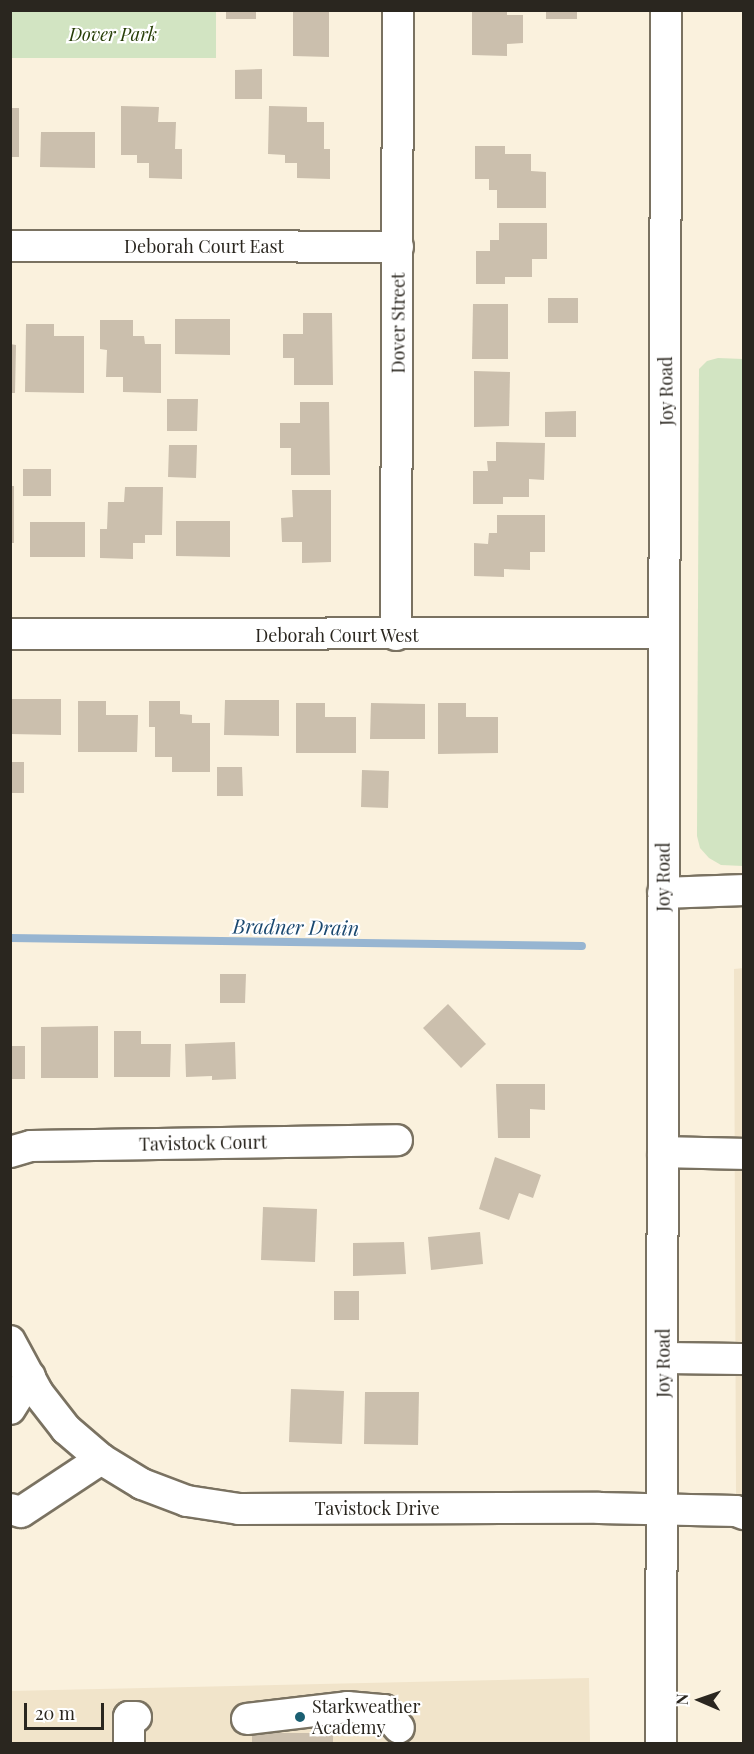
<!DOCTYPE html>
<html>
<head>
<meta charset="utf-8">
<style>
  body { margin:0 }
  #map { position:relative; width:754px; height:1754px; overflow:hidden; background:#faf1dd; font-family:"Playfair Display",serif }
  div>[style] { position:absolute }
  [style*='--x'] { left:calc(var(--x)*1px); top:calc(var(--y)*1px); width:calc(var(--w)*1px); rotate:calc(var(--a)*1deg) }
  .built>* { inset:0; background:#f1e4ca }
  .green>* { inset:0; background:#d2e4c2 }
  .stream>* { height:8px; margin:-4px; padding:0 4px; transform-origin:4px; border-radius:4px; background:#97b5d1 }
  .building>* { inset:0; background:#cbbfad }
  .roads { filter:drop-shadow(2px 0 #7a7261) drop-shadow(-2px 0 #7a7261) drop-shadow(0 2px #7a7261) drop-shadow(0 -2px #7a7261) }
  .minor>* { height:30px; margin:-15px; padding:0 15px; transform-origin:15px; border-radius:15px; background:#fff }
  .dots>* { width:16px; height:16px; translate:-50% -50%; box-sizing:border-box; border:3px solid #fff; border-radius:50% }
  span { translate:-50% -50%; white-space:nowrap; text-align:center; line-height:1.15; -webkit-text-stroke:4.5px #fff; paint-order:stroke }
  .park-label { font-size:18px; color:#273e07; font-style:italic }
  .street-label { font-size:18px; color:#2a261f }
  .poi-label { font-size:18px; color:#2a261f }
  .left { translate:0 -50%; text-align:left }
  .water-label { font-size:20px; color:#1a486f; font-style:italic }
  .frame { position:absolute; inset:0; border:12px solid #2a261f; pointer-events:none }
  .north { position:absolute; left:670px; top:1670px; width:60px; height:60px; -webkit-text-stroke:4px #fff; paint-order:stroke; rotate:272deg; font-size:16px; font-weight:700; line-height:24px; text-align:center; color:#2a261f }
  .north::after { content:''; display:block; margin:auto; width:21px; height:27px; background:#2a261f; clip-path:polygon(50% 0,100% 100%,50% 72%,0 100%) }
  .scale { position:absolute; left:24px; top:1703px; width:80px; height:27px; box-sizing:border-box; border:3px solid #2a261f; border-top:0; padding-left:8px; font-size:18px; line-height:21px; white-space:nowrap; color:#2a261f; -webkit-text-stroke:4px #fff; paint-order:stroke }
</style>
</head>
<body>
<div id="map">
  <div class="built">
    <div style="clip-path:polygon(744px 968px,743px 1496px,736px 1496px,734px 969px)"></div>
    <div style="clip-path:polygon(589px 1678px,590px 1743px,11px 1743px,10px 1691px)"></div>
  </div>
  <div class="green">
    <div style="clip-path:polygon(11px 10px,216px 11px,216px 58px,11px 58px)"></div>
    <div style="clip-path:polygon(718px 358px,743px 359px,743px 866px,721px 865px,709px 858px,700px 848px,697px 836px,699px 369px,707px 361px)"></div>
  </div>
  <div class="stream">
    <div style="--x:10;--y:938;--w:572;--a:0.8"></div>
  </div>
  <div class="building">
    <div style="clip-path:polygon(226px 10px,256px 10px,256px 19px,226px 19px)"></div>
    <div style="clip-path:polygon(293px 10px,329px 10px,329px 57px,293px 56px)"></div>
    <div style="clip-path:polygon(472px 10px,507px 10px,507px 15px,523px 15px,523px 43px,507px 44px,507px 56px,472px 55px)"></div>
    <div style="clip-path:polygon(546px 10px,577px 10px,577px 19px,546px 19px)"></div>
    <div style="clip-path:polygon(262px 69px,262px 99px,235px 99px,235px 70px)"></div>
    <div style="clip-path:polygon(121px 106px,159px 107px,158px 122px,176px 122px,175px 149px,182px 149px,182px 179px,149px 178px,149px 163px,137px 163px,137px 155px,121px 155px)"></div>
    <div style="clip-path:polygon(269px 106px,307px 107px,307px 122px,324px 122px,324px 149px,330px 149px,330px 179px,297px 178px,297px 163px,285px 163px,285px 155px,268px 154px)"></div>
    <div style="clip-path:polygon(10px 108px,19px 108px,19px 157px,10px 157px)"></div>
    <div style="clip-path:polygon(41px 132px,95px 132px,95px 168px,40px 167px)"></div>
    <div style="clip-path:polygon(475px 146px,505px 146px,505px 154px,531px 154px,531px 171px,546px 172px,546px 208px,497px 208px,497px 190px,489px 190px,489px 179px,475px 179px)"></div>
    <div style="clip-path:polygon(499px 223px,547px 223px,547px 259px,532px 259px,532px 277px,505px 277px,505px 284px,476px 284px,476px 251px,490px 251px,490px 240px,499px 240px)"></div>
    <div style="clip-path:polygon(548px 298px,578px 298px,578px 323px,548px 323px)"></div>
    <div style="clip-path:polygon(473px 304px,508px 304px,508px 359px,472px 359px)"></div>
    <div style="clip-path:polygon(303px 313px,332px 313px,333px 385px,294px 385px,294px 358px,283px 358px,283px 334px,303px 334px)"></div>
    <div style="clip-path:polygon(175px 319px,230px 319px,230px 355px,175px 354px)"></div>
    <div style="clip-path:polygon(100px 320px,133px 320px,133px 336px,144px 336px,145px 344px,161px 344px,161px 393px,123px 392px,123px 377px,106px 377px,107px 350px,100px 349px)"></div>
    <div style="clip-path:polygon(26px 324px,54px 324px,54px 336px,84px 336px,84px 393px,25px 392px)"></div>
    <div style="clip-path:polygon(10px 344px,16px 345px,15px 393px,10px 393px)"></div>
    <div style="clip-path:polygon(474px 371px,510px 372px,509px 426px,474px 427px)"></div>
    <div style="clip-path:polygon(167px 399px,198px 399px,197px 431px,167px 431px)"></div>
    <div style="clip-path:polygon(300px 402px,329px 402px,330px 475px,291px 475px,291px 448px,280px 448px,280px 423px,300px 423px)"></div>
    <div style="clip-path:polygon(576px 411px,576px 437px,545px 437px,545px 412px)"></div>
    <div style="clip-path:polygon(496px 442px,545px 443px,544px 480px,529px 479px,529px 497px,503px 497px,503px 504px,473px 504px,473px 471px,488px 471px,487px 461px,496px 461px)"></div>
    <div style="clip-path:polygon(169px 445px,197px 445px,196px 478px,168px 477px)"></div>
    <div style="clip-path:polygon(23px 469px,51px 469px,51px 496px,23px 496px)"></div>
    <div style="clip-path:polygon(10px 486px,14px 486px,14px 543px,10px 543px)"></div>
    <div style="clip-path:polygon(125px 487px,163px 487px,162px 535px,145px 535px,145px 543px,133px 543px,133px 559px,100px 558px,100px 529px,107px 529px,108px 502px,124px 502px)"></div>
    <div style="clip-path:polygon(292px 490px,331px 490px,331px 562px,302px 563px,302px 542px,282px 542px,281px 518px,293px 517px)"></div>
    <div style="clip-path:polygon(497px 515px,545px 515px,545px 552px,530px 552px,530px 570px,504px 569px,504px 577px,474px 576px,474px 543px,488px 544px,489px 533px,497px 533px)"></div>
    <div style="clip-path:polygon(176px 521px,230px 521px,230px 557px,176px 556px)"></div>
    <div style="clip-path:polygon(30px 522px,85px 522px,85px 557px,30px 557px)"></div>
    <div style="clip-path:polygon(10px 699px,61px 699px,61px 735px,10px 734px)"></div>
    <div style="clip-path:polygon(225px 700px,279px 700px,279px 736px,224px 735px)"></div>
    <div style="clip-path:polygon(78px 701px,106px 701px,106px 715px,138px 715px,137px 752px,78px 752px)"></div>
    <div style="clip-path:polygon(149px 701px,180px 701px,180px 714px,192px 715px,192px 723px,210px 723px,210px 772px,172px 772px,172px 757px,155px 757px,155px 727px,149px 727px)"></div>
    <div style="clip-path:polygon(296px 703px,325px 703px,325px 717px,356px 717px,356px 753px,296px 753px)"></div>
    <div style="clip-path:polygon(371px 703px,425px 704px,425px 739px,370px 739px)"></div>
    <div style="clip-path:polygon(438px 703px,466px 703px,466px 717px,498px 717px,498px 753px,438px 754px)"></div>
    <div style="clip-path:polygon(10px 762px,24px 762px,24px 793px,10px 793px)"></div>
    <div style="clip-path:polygon(217px 767px,242px 767px,243px 796px,217px 796px)"></div>
    <div style="clip-path:polygon(362px 770px,389px 771px,388px 808px,361px 807px)"></div>
    <div style="clip-path:polygon(220px 974px,246px 974px,245px 1003px,220px 1003px)"></div>
    <div style="clip-path:polygon(448px 1004px,486px 1044px,461px 1068px,423px 1028px)"></div>
    <div style="clip-path:polygon(98px 1026px,98px 1078px,41px 1078px,41px 1027px)"></div>
    <div style="clip-path:polygon(114px 1031px,141px 1031px,141px 1044px,171px 1044px,170px 1077px,114px 1077px)"></div>
    <div style="clip-path:polygon(235px 1042px,236px 1079px,212px 1080px,212px 1076px,186px 1077px,185px 1044px)"></div>
    <div style="clip-path:polygon(10px 1046px,25px 1046px,25px 1079px,10px 1079px)"></div>
    <div style="clip-path:polygon(496px 1084px,545px 1084px,545px 1110px,530px 1109px,530px 1138px,498px 1138px)"></div>
    <div style="clip-path:polygon(495px 1157px,541px 1175px,533px 1198px,519px 1193px,509px 1220px,479px 1209px)"></div>
    <div style="clip-path:polygon(263px 1207px,317px 1209px,315px 1262px,261px 1260px)"></div>
    <div style="clip-path:polygon(480px 1232px,483px 1264px,431px 1270px,428px 1237px)"></div>
    <div style="clip-path:polygon(404px 1242px,406px 1274px,353px 1276px,353px 1243px)"></div>
    <div style="clip-path:polygon(334px 1291px,359px 1291px,359px 1320px,334px 1320px)"></div>
    <div style="clip-path:polygon(291px 1389px,344px 1391px,342px 1444px,289px 1442px)"></div>
    <div style="clip-path:polygon(365px 1392px,419px 1392px,418px 1445px,364px 1444px)"></div>
    <div style="clip-path:polygon(252px 1733px,333px 1733px,333px 1744px,252px 1744px)"></div>
  </div>
  <div class="roads">
    <div class="minor">
      <div style="--x:10;--y:246;--w:388;--a:0.1"></div>
      <div style="--x:10;--y:634;--w:653;--a:-0.09"></div>
      <div style="--x:396;--y:635;--w:625;--a:-89.82"></div>
      <div style="--x:663;--y:893;--w:81;--a:-2.1"></div>
      <div style="--x:10;--y:1152;--w:22;--a:-16"></div>
      <div style="--x:31;--y:1146;--w:366;--a:-0.9"></div>
      <div style="--x:663;--y:1152;--w:81;--a:1.4"></div>
      <div style="--x:10;--y:1341;--w:59;--a:61.7"></div>
      <div style="--x:38;--y:1393;--w:46;--a:52.1"></div>
      <div style="--x:66;--y:1429;--w:46;--a:40.6"></div>
      <div style="--x:101;--y:1459;--w:48;--a:31.4"></div>
      <div style="--x:142;--y:1484;--w:48;--a:20.7"></div>
      <div style="--x:187;--y:1501;--w:53;--a:8.7"></div>
      <div style="--x:239;--y:1509;--w:360;--a:-0.2"></div>
      <div style="--x:599;--y:1508;--w:137;--a:1.3"></div>
      <div style="--x:736;--y:1511;--w:9;--a:21"></div>
      <div style="--x:663;--y:1358;--w:81;--a:0.7"></div>
      <div style="--x:10;--y:1409;--w:38;--a:-58"></div>
      <div style="--x:10;--y:1509;--w:11;--a:15"></div>
      <div style="--x:21;--y:1512;--w:96;--a:-33.5"></div>
      <div style="--x:247;--y:1719;--w:101;--a:-6.8"></div>
      <div style="--x:347;--y:1707;--w:37;--a:5"></div>
      <div style="--x:384;--y:1710;--w:23;--a:50"></div>
      <div style="--x:129;--y:1744;--w:27;--a:-90"></div>
      <div style="--x:129;--y:1717;--w:7;--a:0"></div>
      <div style="--x:661;--y:1744;--w:1734;--a:-89.83"></div>
    </div>
  </div>
  <div class="dots">
    <div style="left:300px;top:1717px;background:#1b5f72"></div>
  </div>
  <div class="park-label">
    <span style="left:113px;top:34px">Dover Park</span>
  </div>
  <div class="street-label">
    <span style="left:204px;top:246px">Deborah Court East</span>
    <span style="left:398px;top:323px;rotate:-90deg">Dover Street</span>
    <span style="left:666px;top:391px;rotate:-91deg">Joy Road</span>
    <span style="left:337px;top:635px">Deborah Court West</span>
    <span style="left:663px;top:877px;rotate:-90deg">Joy Road</span>
    <span style="left:203px;top:1143px;rotate:-1deg">Tavistock Court</span>
    <span style="left:663px;top:1363px;rotate:-90deg">Joy Road</span>
    <span style="left:377px;top:1508px">Tavistock Drive</span>
  </div>
  <div class="poi-label">
    <span class="left" style="left:312px;top:1717px">Starkweather<br>Academy</span>
  </div>
  <div class="water-label">
    <span style="left:296px;top:926px;rotate:1deg">Bradner Drain</span>
  </div>
  <div class="frame"></div>
  <div class="north">N</div>
  <div class="scale">20 m</div>
</div>
</body>
</html>
